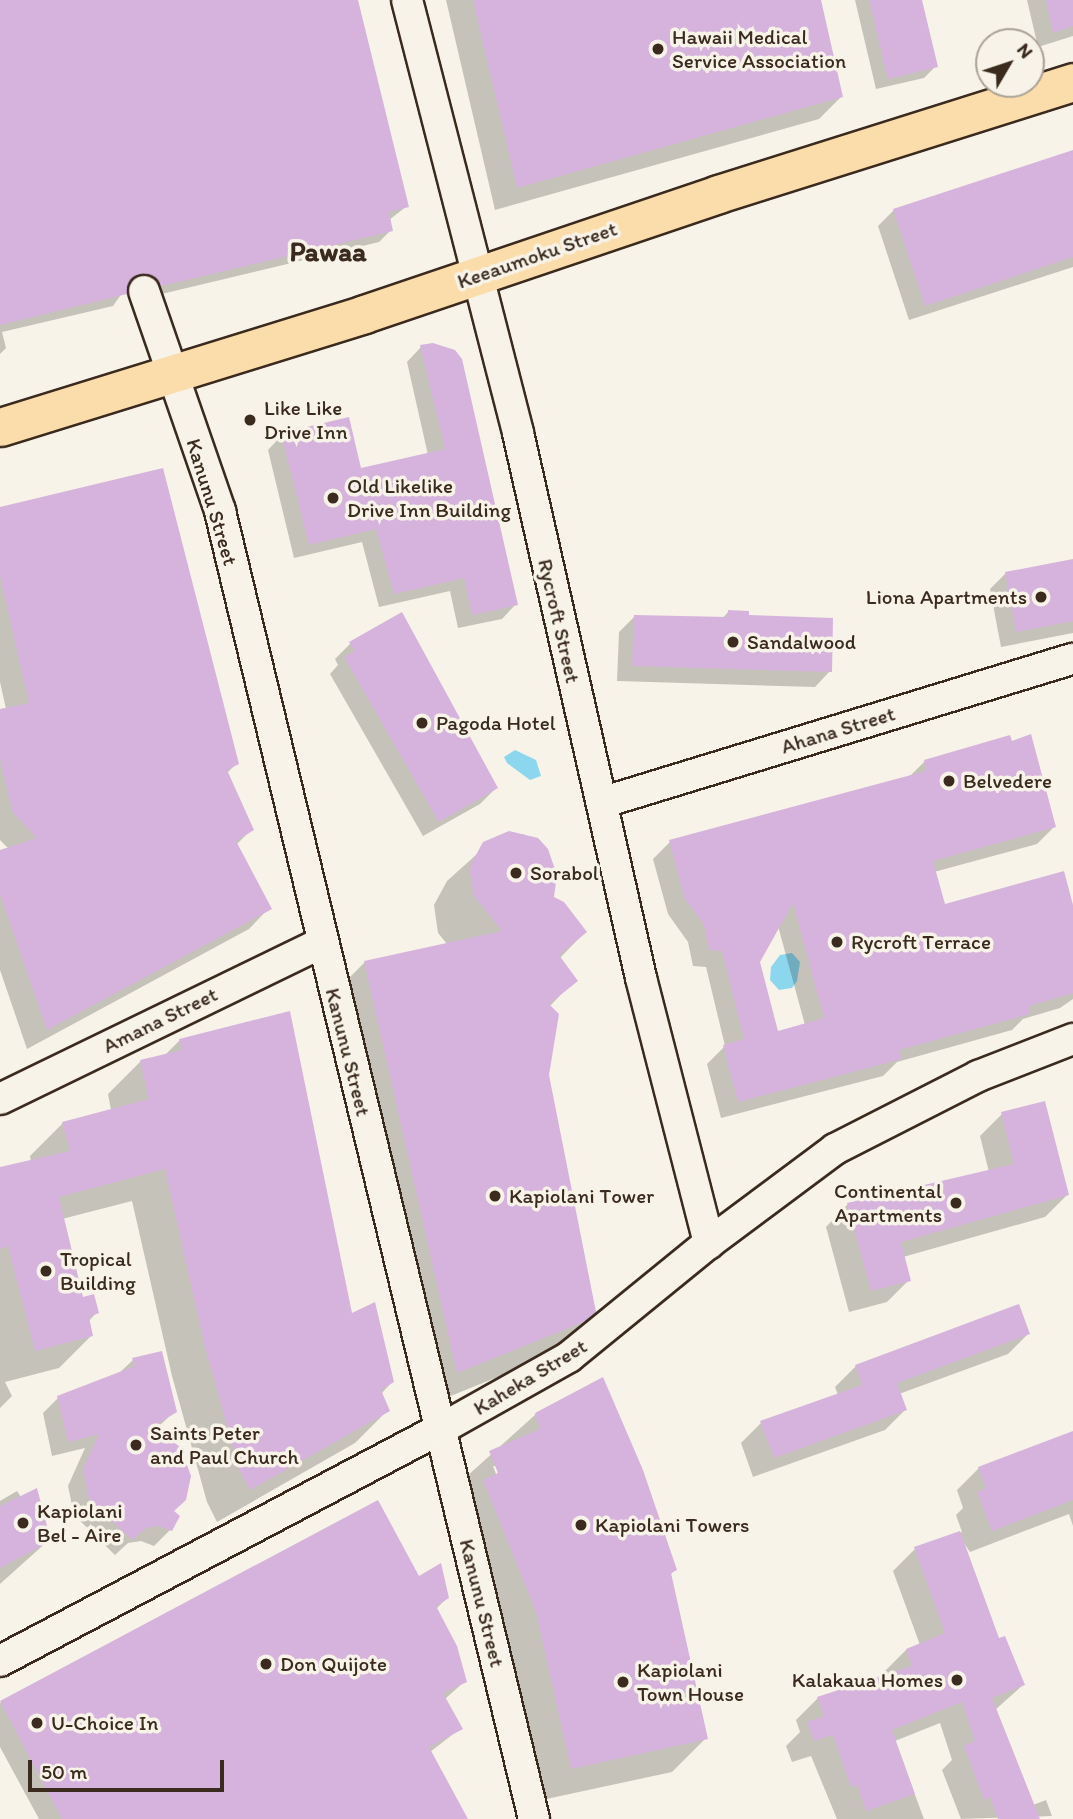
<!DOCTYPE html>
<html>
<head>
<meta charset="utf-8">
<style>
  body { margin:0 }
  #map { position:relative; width:1073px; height:1819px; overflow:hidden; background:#f7f3e8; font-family:Itim,sans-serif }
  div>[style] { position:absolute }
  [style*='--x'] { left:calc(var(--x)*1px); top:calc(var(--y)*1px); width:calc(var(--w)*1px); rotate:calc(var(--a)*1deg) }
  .water>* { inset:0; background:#8dd7ee }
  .shadow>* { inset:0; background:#0003 }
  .building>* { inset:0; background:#d6b3dd }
  .roads { filter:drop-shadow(2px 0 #3b2a1e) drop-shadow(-2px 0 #3b2a1e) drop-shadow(0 2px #3b2a1e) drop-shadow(0 -2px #3b2a1e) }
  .minor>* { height:30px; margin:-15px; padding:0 15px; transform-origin:15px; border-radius:15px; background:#f7f3e8 }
  .major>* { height:37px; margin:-18.5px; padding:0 18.5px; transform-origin:18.5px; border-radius:18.5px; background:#fbddab }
  .dots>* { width:19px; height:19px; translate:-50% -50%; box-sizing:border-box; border:4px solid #f7f3e8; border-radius:50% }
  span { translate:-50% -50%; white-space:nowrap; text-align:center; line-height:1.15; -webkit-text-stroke:7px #f7f3e8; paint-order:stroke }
  .poi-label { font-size:21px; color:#3b2a1e }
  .left { translate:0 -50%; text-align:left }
  .right { translate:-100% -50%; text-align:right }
  .street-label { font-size:21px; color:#3b2a1e }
  .district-label { font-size:28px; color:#3b2a1e; font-weight:700 }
  .north { position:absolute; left:975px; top:28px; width:70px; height:70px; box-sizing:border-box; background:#f7f3e8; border:2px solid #aca397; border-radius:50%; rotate:51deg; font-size:19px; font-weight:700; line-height:28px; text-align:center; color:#3b2a1e }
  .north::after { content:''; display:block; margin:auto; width:24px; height:32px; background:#3b2a1e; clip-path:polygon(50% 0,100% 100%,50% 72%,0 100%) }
  .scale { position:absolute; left:28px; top:1760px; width:196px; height:32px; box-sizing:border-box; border:4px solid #3b2a1e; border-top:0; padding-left:9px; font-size:21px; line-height:24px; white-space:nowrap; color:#3b2a1e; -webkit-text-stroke:5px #f7f3e8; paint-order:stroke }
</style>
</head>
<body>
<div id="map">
  <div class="water">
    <div style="clip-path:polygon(515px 750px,536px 760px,541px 776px,530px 780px,507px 763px,504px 757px)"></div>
    <div style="clip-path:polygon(792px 953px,800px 962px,797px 981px,792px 988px,779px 990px,770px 980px,771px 967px,780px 955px)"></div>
  </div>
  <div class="shadow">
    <div style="clip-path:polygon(0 0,357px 0,407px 206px,389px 220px,391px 230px,379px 242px,149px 297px,143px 289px,127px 286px,113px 306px,2px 332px,6px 348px,0 354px)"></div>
    <div style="clip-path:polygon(446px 0,819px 0,841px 97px,819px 119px,495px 210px)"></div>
    <div style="clip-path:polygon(855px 0,920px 0,936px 66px,924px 78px,876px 89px)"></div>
    <div style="clip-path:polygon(1027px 0,1073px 0,1073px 36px,1038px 47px)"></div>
    <div style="clip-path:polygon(1073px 152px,1073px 267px,909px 320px,878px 226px,894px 210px)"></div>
    <div style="clip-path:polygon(421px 347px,516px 604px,502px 619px,458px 628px,450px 591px,379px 607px,362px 542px,294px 558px,268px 450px,282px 435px,360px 470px,428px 455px,407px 362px)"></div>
    <div style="clip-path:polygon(0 509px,237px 763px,226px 774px,252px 829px,236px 845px,269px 908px,249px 929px,27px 1049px,0 970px,0 851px,9px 849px,0 840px,0 710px,6px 709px,0 682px)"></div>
    <div style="clip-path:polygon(1073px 561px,1073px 633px,1001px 647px,990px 589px,1005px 574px)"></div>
    <div style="clip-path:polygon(728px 612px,747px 617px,830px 671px,815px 687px,617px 681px,619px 632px,634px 617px,722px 619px)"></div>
    <div style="clip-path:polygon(351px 643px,496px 788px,480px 804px,423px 836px,330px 674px,338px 665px,335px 659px)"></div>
    <div style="clip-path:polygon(evenodd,925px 761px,1054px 827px,1037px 844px,934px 872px,943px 907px,1073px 911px,1073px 999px,1060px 1008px,1023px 1019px,1012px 1030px,897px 1062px,883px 1076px,721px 1118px,707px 1064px,725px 1046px,706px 967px,693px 966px,688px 942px,668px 914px,653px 859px,670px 842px,909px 777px,925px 761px,778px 926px,805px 1025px,777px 1033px,758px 962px,778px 926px)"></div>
    <div style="clip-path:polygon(523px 834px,546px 850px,552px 898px,585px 932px,560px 958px,575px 980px,549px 1007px,548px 1075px,594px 1312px,547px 1357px,421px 1408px,328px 999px,365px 962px,447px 944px,438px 933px,434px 905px,447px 881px,497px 836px)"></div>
    <div style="clip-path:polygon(180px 1040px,392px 1382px,381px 1394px,388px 1410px,355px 1443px,217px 1522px,207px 1502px,172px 1376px,132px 1201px,62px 1219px,82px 1299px,97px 1312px,88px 1322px,92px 1335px,59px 1368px,5px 1382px,12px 1396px,0 1408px,0 1169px,31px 1162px,30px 1156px,63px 1123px,111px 1110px,108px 1094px,141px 1061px,164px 1056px)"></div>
    <div style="clip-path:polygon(1002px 1114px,1067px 1195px,1045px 1217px,903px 1257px,909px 1280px,887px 1302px,849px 1312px,826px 1227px,848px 1204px,989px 1172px,980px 1136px)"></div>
    <div style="clip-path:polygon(1028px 1334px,1008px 1354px,899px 1394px,905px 1410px,885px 1430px,753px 1477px,741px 1443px,761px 1423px,838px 1395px,835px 1387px,856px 1366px)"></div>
    <div style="clip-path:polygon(133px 1360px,175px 1411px,156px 1429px,172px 1511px,170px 1530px,154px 1546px,141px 1541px,128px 1543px,115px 1555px,74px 1515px,68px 1486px,85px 1448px,52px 1456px,43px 1413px,58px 1398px,117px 1375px)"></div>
    <div style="clip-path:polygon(evenodd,536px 1414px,675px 1570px,670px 1575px,706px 1738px,672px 1772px,537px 1801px,456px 1486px,536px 1414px,493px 1466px,497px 1466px,499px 1482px,493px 1466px)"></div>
    <div style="clip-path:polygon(1073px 1445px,1073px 1526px,1069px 1514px,970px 1552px,960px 1537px,998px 1641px,1023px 1685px,995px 1710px,1033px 1805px,1046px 1800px,1052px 1816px,961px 1819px,942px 1770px,952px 1760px,940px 1723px,895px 1741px,924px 1819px,837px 1819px,811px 1756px,792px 1762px,786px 1746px,800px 1732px,796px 1720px,818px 1698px,886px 1676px,884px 1672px,906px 1650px,920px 1645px,893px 1571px,915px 1549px,962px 1532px,956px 1515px,963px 1508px,957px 1490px,979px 1468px)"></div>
    <div style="clip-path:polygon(17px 1491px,49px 1540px,0 1584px,0 1501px)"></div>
    <div style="clip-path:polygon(377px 1502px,419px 1579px,447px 1598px,436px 1609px,465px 1681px,445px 1699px,461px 1728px,430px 1752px,466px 1819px,39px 1819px,0 1747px,0 1703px)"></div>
  </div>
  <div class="building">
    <div style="clip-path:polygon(0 0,358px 0,409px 207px,389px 212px,393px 231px,161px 286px,155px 277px,139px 274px,130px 280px,127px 294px,0 325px)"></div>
    <div style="clip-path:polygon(473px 0,821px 0,843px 97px,517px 188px)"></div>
    <div style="clip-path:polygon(869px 0,922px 0,938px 67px,888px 79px)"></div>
    <div style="clip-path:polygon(1046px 0,1073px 0,1073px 26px,1053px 33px)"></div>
    <div style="clip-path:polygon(1073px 150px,1073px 257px,925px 306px,893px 209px)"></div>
    <div style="clip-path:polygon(433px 343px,455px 350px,462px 359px,518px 605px,472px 615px,464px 578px,394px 594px,376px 529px,309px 545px,281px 433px,349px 417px,361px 468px,445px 449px,420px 345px)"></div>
    <div style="clip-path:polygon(163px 468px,239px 764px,227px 770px,254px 830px,236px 841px,272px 909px,47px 1030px,0 894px,0 850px,37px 838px,13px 813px,0 758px,0 709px,29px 703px,0 576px,0 507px)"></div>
    <div style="clip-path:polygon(1073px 559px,1073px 621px,1016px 632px,1005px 572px)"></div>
    <div style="clip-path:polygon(728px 610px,749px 611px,749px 615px,833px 618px,832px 672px,632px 666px,634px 615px,728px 617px)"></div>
    <div style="clip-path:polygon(402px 612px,498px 788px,439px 822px,344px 657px,355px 651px,349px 642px)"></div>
    <div style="clip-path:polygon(evenodd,1031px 734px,1056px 827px,933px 861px,945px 904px,1064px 871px,1073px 905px,1073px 993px,1029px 1006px,1030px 1014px,899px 1050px,902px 1059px,738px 1102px,723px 1045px,744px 1039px,722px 951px,709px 950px,704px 925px,684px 897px,669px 840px,926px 771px,924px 760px,1010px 735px,1012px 741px,1031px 734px,793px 903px,824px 1018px,778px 1031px,760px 962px,793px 903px)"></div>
    <div style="clip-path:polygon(509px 831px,538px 838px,548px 849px,557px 875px,554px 897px,564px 902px,587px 932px,559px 955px,578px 981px,549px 1004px,559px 1014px,549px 1075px,596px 1312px,586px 1321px,457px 1373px,364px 961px,502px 931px,474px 896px,469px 868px,483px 842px)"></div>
    <div style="clip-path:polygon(290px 1011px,352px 1313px,375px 1302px,394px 1382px,381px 1390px,390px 1411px,250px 1490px,239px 1469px,204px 1343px,165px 1169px,59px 1197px,83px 1297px,94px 1294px,99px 1313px,89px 1317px,93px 1336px,35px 1351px,8px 1246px,0 1249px,0 1167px,70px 1151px,62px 1122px,149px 1099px,140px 1060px,182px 1050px,179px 1039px)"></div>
    <div style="clip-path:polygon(1045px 1101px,1069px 1195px,901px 1242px,911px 1281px,871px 1291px,847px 1203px,1014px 1164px,1001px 1112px)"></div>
    <div style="clip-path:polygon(1019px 1304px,1030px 1334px,897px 1383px,907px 1410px,774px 1458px,760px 1421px,862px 1385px,855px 1365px)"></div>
    <div style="clip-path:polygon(162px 1351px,177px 1412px,154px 1426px,181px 1448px,191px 1476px,186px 1500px,174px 1511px,180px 1516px,172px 1531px,158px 1526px,146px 1528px,132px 1540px,89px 1499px,83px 1469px,99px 1434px,68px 1442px,57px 1396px,135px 1366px,132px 1358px)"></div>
    <div style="clip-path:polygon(603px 1377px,643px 1470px,677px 1570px,671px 1573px,708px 1739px,571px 1769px,536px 1612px,483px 1480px,498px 1473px,489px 1451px,540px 1429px,535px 1413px)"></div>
    <div style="clip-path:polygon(1073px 1431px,1073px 1500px,992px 1531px,977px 1492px,986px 1488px,978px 1467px)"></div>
    <div style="clip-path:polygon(37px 1488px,51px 1541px,0 1568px,0 1506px)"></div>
    <div style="clip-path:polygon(378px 1500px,419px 1576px,441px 1563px,449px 1598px,436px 1606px,457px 1646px,467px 1682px,443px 1693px,463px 1729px,429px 1747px,468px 1819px,62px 1819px,0 1701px)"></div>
    <div style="clip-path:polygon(960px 1531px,999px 1638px,1005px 1636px,1025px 1685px,992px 1698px,1040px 1819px,998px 1819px,990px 1797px,984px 1800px,964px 1746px,975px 1741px,962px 1702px,892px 1730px,915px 1794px,866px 1811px,857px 1785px,851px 1787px,833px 1735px,814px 1741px,807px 1722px,824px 1716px,817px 1697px,912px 1666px,906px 1649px,945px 1633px,914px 1547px)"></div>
  </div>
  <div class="roads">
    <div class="minor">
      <div style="--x:407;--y:0;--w:447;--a:75.6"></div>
      <div style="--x:518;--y:433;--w:559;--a:77.28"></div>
      <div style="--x:641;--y:978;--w:274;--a:75.6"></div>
      <div style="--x:144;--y:291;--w:233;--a:70.9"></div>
      <div style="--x:220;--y:511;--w:1345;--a:76.5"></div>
      <div style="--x:604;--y:802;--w:490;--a:-17"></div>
      <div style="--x:0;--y:1099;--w:357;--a:-25.9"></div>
      <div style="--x:0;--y:1661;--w:496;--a:-27.8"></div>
      <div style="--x:439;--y:1430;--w:149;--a:-29.3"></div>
      <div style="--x:569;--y:1357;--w:181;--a:-39.2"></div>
      <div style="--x:709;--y:1243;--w:157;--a:-36.7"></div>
      <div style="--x:835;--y:1149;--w:161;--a:-27"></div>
      <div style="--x:978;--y:1076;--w:102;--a:-21.3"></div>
    </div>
    <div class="major">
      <div style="--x:0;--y:427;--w:381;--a:-17.2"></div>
      <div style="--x:364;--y:314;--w:374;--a:-18.7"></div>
      <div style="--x:718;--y:194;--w:372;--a:-17.5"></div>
    </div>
  </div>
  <div class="dots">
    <div style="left:658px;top:49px;background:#3b2a1e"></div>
    <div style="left:250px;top:420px;background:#3b2a1e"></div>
    <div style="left:333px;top:498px;background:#3b2a1e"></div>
    <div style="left:1041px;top:597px;background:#3b2a1e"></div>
    <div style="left:733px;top:642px;background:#3b2a1e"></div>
    <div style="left:422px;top:723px;background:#3b2a1e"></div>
    <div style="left:949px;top:781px;background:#3b2a1e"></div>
    <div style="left:516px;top:873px;background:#3b2a1e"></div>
    <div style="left:837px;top:942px;background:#3b2a1e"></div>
    <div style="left:495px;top:1196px;background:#3b2a1e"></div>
    <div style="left:956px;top:1203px;background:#3b2a1e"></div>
    <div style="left:46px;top:1271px;background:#3b2a1e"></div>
    <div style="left:136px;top:1445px;background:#3b2a1e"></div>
    <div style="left:23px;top:1523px;background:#3b2a1e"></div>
    <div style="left:581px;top:1525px;background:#3b2a1e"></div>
    <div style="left:266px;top:1664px;background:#3b2a1e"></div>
    <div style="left:957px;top:1680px;background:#3b2a1e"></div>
    <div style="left:623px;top:1682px;background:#3b2a1e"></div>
    <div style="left:37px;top:1723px;background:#3b2a1e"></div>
  </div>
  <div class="poi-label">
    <span class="left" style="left:672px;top:49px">Hawaii Medical<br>Service Association</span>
    <span class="left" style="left:264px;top:420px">Like Like<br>Drive Inn</span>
    <span class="left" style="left:347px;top:498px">Old Likelike<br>Drive Inn Building</span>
    <span class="right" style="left:1027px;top:597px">Liona Apartments</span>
    <span class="left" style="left:747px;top:642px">Sandalwood</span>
    <span class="left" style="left:436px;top:723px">Pagoda Hotel</span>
    <span class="left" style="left:963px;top:781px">Belvedere</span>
    <span class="left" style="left:530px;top:873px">Sorabol</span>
    <span class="left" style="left:851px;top:942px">Rycroft Terrace</span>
    <span class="right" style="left:942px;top:1203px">Continental<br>Apartments</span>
    <span class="left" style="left:509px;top:1196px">Kapiolani Tower</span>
    <span class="left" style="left:60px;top:1271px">Tropical<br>Building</span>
    <span class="left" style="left:150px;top:1445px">Saints Peter<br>and Paul Church</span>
    <span class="left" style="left:37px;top:1523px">Kapiolani<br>Bel - Aire</span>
    <span class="left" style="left:595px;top:1525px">Kapiolani Towers</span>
    <span class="left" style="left:280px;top:1664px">Don Quijote</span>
    <span class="left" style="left:637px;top:1682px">Kapiolani<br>Town House</span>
    <span class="right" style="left:943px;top:1680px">Kalakaua Homes</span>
    <span class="left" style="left:51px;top:1723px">U-Choice In</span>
  </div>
  <div class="street-label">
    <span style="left:537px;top:255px;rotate:-19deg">Keeaumoku Street</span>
    <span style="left:212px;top:502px;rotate:73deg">Kanunu Street</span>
    <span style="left:559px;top:621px;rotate:77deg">Rycroft Street</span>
    <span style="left:838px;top:730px;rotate:-17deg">Ahana Street</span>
    <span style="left:160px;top:1020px;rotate:-26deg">Amana Street</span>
    <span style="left:348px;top:1052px;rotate:76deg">Kanunu Street</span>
    <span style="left:530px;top:1377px;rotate:-31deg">Kaheka Street</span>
    <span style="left:482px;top:1603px;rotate:76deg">Kanunu Street</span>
  </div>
  <div class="district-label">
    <span style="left:328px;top:251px">Pawaa</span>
  </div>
  <div class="north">N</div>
  <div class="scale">50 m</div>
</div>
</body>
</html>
